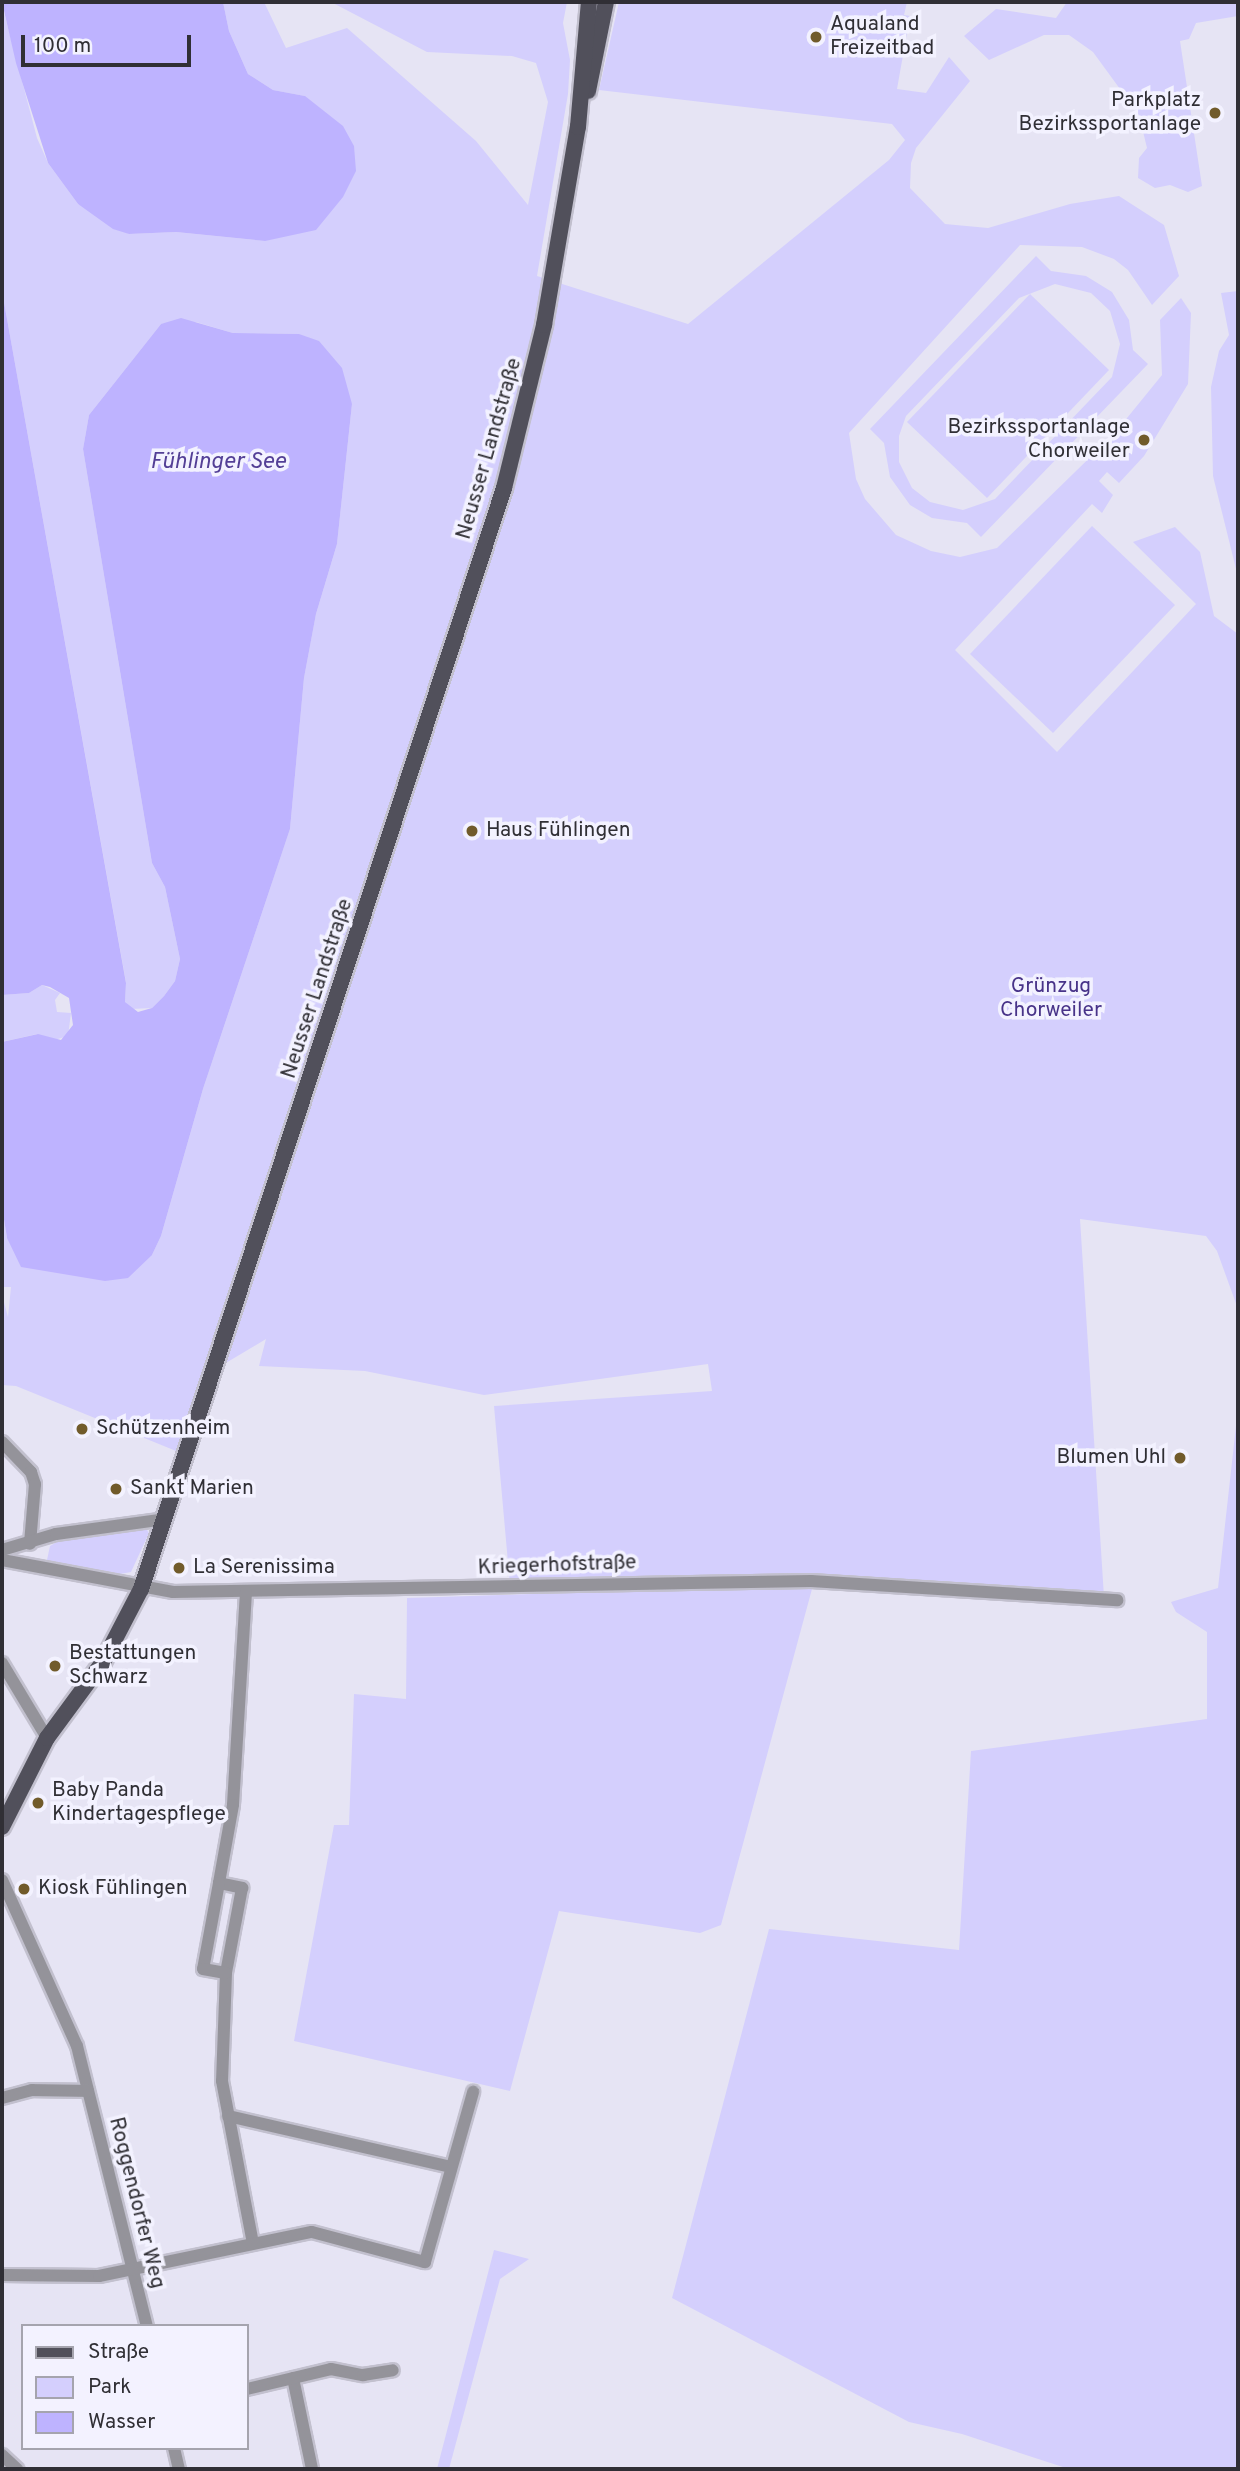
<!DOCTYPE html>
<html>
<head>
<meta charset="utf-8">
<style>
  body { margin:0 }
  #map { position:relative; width:1240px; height:2471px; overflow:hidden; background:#e6e4f4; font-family:Overpass,sans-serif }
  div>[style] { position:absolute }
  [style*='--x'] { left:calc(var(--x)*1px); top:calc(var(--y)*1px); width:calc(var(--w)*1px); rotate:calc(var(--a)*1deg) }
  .green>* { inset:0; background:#d4cffd }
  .water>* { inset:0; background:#beb3ff }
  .roads { filter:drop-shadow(2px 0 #c2c0ce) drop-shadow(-2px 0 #c2c0ce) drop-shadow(0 2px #c2c0ce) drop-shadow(0 -2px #c2c0ce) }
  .minor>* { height:12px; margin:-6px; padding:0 6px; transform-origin:6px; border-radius:6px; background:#94939a }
  .major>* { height:16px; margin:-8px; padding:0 8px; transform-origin:8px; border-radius:8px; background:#51505b }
  .dots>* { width:19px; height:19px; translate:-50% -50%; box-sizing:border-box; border:4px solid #f3f2ff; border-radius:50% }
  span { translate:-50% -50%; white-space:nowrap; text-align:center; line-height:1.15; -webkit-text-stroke:7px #f3f2ff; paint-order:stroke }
  .poi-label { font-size:21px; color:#302f35 }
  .left { translate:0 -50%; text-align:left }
  .right { translate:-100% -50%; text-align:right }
  .street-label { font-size:21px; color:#302f35 }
  .park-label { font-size:21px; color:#483389 }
  .water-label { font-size:23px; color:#533f96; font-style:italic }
  .frame { position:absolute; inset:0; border:4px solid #302f35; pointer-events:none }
  .legend { position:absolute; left:21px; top:2324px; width:228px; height:126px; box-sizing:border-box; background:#f3f2ff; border:2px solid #a5a4ae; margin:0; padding:9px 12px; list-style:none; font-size:21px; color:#302f35 }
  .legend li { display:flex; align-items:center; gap:14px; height:35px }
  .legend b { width:35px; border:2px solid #a5a4ae }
  .scale { position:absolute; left:21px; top:35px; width:170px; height:32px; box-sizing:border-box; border:4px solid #302f35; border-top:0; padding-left:9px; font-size:21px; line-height:24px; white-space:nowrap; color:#302f35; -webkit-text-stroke:5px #f3f2ff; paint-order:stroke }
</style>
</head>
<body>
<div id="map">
  <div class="green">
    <div style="clip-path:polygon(223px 2px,264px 2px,286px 48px,347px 28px,476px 141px,528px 205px,548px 102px,536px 63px,512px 56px,427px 52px,331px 2px,567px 2px,563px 23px,570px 60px,568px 94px,537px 276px,688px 324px,889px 160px,905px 140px,892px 124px,599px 90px,619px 2px,907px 2px,904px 15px,910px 16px,897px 89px,926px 93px,949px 57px,970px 81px,916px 148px,911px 163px,910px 188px,945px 224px,988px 228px,1070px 204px,1119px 196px,1164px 225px,1179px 276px,1152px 305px,1128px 270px,1114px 259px,1082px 247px,1020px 245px,849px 433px,856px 479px,865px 499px,896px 535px,931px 551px,960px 557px,997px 548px,1114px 434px,1162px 375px,1160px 320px,1181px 298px,1191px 313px,1188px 384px,1144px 456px,1119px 483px,1107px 472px,1099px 481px,1113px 495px,1102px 513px,1092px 504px,955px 650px,1057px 752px,1196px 604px,1133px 542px,1175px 527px,1200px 552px,1214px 616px,1238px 634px,1238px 1309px,1217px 1251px,1206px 1236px,1080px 1219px,1104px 1597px,887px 1581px,510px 1585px,494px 1406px,712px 1391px,708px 1364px,484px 1395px,365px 1371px,259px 1366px,266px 1339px,209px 1373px,186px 1455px,16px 1386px,2px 1385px,2px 1295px,8px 1317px,11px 1287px,2px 1287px,2px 1207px,7px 1238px,152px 1255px,161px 1236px,203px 1089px,290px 829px,304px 678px,316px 614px,337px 544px,352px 404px,299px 334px,233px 333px,196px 322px,161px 324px,89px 415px,83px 449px,152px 863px,165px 887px,180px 959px,175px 981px,164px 996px,152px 1008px,131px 1009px,125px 1002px,126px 982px,2px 291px,2px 5px,37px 138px,48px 163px,78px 204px,129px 234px,176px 232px,265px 241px,305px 96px,273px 90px,248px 74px,229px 31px)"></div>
    <div style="clip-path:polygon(1067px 2px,1238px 2px,1238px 16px,1196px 23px,1189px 39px,1180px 41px,1202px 186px,1188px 192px,1170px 185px,1155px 188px,1138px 178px,1139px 158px,1147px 148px,1139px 115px,1093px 52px,1069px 35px,1044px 35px,989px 60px,964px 36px,996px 9px,1056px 18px)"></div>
    <div style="clip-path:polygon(evenodd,1036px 256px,1051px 271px,1086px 276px,1112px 292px,1129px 320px,1133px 350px,1148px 364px,981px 537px,967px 523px,932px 518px,910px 505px,890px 477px,884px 443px,870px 429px,1036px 256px,1055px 284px,1091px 293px,1110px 311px,1120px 344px,1112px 377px,995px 499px,963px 510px,930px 502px,912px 488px,899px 462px,899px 436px,906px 416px,1019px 298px,1055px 284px)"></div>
    <div style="clip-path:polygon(1238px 291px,1238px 577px,1213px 476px,1211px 387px,1219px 351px,1229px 335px,1221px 293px)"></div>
    <div style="clip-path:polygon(1030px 294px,1109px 370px,987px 498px,907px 422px)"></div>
    <div style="clip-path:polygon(1092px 526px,1175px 605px,1053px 733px,970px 654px)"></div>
    <div style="clip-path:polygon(42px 985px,60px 993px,55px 1000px,57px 1012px,71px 1013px,68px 1036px,51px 1041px,37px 1034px,2px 1042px,2px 995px,29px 993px)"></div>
    <div style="clip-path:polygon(1238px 1408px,1238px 2469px,1069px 2469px,962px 2434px,909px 2422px,672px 2298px,769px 1929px,959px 1950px,971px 1751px,1207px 1719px,1207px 1632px,1176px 1612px,1171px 1602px,1218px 1588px)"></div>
    <div style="clip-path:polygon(145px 1527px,149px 1533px,131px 1572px,109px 1576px,47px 1560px,50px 1546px,62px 1539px)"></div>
    <div style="clip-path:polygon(794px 1586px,812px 1589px,721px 1925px,700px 1933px,559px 1911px,510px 2091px,294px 2041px,334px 1825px,349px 1825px,354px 1694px,406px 1699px,407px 1598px)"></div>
    <div style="clip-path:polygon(494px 2250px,529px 2259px,500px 2279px,449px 2469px,437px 2469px)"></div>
  </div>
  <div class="water">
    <div style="clip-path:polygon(2px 2px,223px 2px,229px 31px,248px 74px,273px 90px,305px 96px,343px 126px,354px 146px,356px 171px,343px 197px,316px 230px,265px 241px,176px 232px,129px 234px,113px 229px,78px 204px,48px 163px,16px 63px)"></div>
    <div style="clip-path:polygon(2px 291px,126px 983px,125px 1002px,138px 1012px,152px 1008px,164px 996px,175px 981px,180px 959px,165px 887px,152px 863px,83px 449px,89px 415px,161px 324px,181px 318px,233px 333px,299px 334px,319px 341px,342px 368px,352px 404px,337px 544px,316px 614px,304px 678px,290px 829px,203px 1089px,161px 1236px,152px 1255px,128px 1278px,105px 1281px,21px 1267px,7px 1238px,2px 1207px,2px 1042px,38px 1034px,61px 1040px,73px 1025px,69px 998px,50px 987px,42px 985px,29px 993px,2px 995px)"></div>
  </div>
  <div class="roads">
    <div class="minor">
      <div style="--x:2;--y:1442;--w:42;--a:46"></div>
      <div style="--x:31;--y:1472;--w:13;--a:72"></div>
      <div style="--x:35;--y:1484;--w:60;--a:94.8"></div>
      <div style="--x:2;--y:1550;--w:56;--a:-16.5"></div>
      <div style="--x:56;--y:1534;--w:110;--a:-7.8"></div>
      <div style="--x:2;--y:1560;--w:174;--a:10.6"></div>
      <div style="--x:173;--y:1592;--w:638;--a:-0.99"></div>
      <div style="--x:811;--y:1581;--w:307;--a:3.6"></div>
      <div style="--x:246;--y:1592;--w:213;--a:93.5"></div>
      <div style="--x:233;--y:1805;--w:79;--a:100.2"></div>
      <div style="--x:219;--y:1883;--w:24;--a:12"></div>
      <div style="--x:242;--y:1888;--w:86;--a:100.7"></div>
      <div style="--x:226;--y:1973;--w:108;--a:92.1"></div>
      <div style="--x:222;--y:2081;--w:165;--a:79.2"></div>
      <div style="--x:2;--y:1663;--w:87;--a:59"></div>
      <div style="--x:2;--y:1880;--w:182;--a:65.7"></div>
      <div style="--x:77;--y:2046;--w:289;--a:76"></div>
      <div style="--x:219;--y:1883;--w:87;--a:100.5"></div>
      <div style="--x:203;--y:1969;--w:23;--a:10"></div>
      <div style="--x:2;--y:2098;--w:31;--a:-15"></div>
      <div style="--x:32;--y:2090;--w:56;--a:1"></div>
      <div style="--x:228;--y:2116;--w:229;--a:12.9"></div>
      <div style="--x:2;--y:2275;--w:97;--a:0.6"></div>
      <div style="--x:99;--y:2276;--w:217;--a:-11.7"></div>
      <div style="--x:312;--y:2232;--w:117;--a:14.9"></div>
      <div style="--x:425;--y:2262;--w:177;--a:-74.2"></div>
      <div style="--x:293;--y:2378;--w:93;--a:78.2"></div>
      <div style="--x:247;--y:2389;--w:86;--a:-13.4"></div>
      <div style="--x:331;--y:2369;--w:33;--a:11"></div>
      <div style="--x:363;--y:2375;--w:30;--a:-9"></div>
      <div style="--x:174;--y:2448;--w:22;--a:77"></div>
      <div style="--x:2;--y:2455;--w:21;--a:43"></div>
    </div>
    <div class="major">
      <div style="--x:588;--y:91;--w:91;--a:-78.6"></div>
      <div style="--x:2;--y:1827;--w:100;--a:-63.2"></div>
      <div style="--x:47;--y:1738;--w:94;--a:-53.6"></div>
      <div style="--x:103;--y:1662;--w:82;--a:-62.5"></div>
      <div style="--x:141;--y:1589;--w:1159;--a:-71.75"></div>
      <div style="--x:504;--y:488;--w:168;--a:-76.2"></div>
      <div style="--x:544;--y:325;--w:201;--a:-80.3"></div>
      <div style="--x:578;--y:127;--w:125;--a:-85"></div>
    </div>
  </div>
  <div class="dots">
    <div style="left:816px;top:37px;background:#715b2b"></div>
    <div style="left:1215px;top:113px;background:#715b2b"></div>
    <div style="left:1144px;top:440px;background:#715b2b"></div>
    <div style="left:472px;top:831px;background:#715b2b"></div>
    <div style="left:82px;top:1429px;background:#715b2b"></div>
    <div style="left:1180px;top:1458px;background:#715b2b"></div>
    <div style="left:116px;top:1489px;background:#715b2b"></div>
    <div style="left:179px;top:1568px;background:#715b2b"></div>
    <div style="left:55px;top:1666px;background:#715b2b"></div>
    <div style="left:38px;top:1803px;background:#715b2b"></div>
    <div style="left:24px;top:1889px;background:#715b2b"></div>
  </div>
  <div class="poi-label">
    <span class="left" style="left:830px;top:37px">Aqualand<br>Freizeitbad</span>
    <span class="right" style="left:1201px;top:113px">Parkplatz<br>Bezirkssportanlage</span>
    <span class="right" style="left:1130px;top:440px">Bezirkssportanlage<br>Chorweiler</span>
    <span class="left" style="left:486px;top:831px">Haus Fühlingen</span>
    <span class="left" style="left:96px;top:1429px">Schützenheim</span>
    <span class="right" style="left:1166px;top:1458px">Blumen Uhl</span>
    <span class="left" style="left:130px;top:1489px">Sankt Marien</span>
    <span class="left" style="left:193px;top:1568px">La Serenissima</span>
    <span class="left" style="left:69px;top:1666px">Bestattungen<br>Schwarz</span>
    <span class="left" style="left:52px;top:1803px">Baby Panda<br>Kindertagespflege</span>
    <span class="left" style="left:38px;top:1889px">Kiosk Fühlingen</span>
  </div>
  <div class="street-label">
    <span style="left:490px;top:449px;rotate:-74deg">Neusser Landstraße</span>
    <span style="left:318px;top:989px;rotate:-72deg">Neusser Landstraße</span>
    <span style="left:557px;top:1566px;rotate:-2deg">Kriegerhofstraße</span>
    <span style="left:136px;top:2203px;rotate:76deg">Roggendorfer Weg</span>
  </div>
  <div class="park-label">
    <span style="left:1051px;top:999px">Grünzug<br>Chorweiler</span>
  </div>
  <div class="water-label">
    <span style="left:218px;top:463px">Fühlinger See</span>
  </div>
  <div class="frame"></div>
  <ul class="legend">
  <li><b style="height:9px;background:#51505b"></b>Straße</li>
  <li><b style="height:19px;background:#d4cffd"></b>Park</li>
  <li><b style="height:19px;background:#beb3ff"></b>Wasser</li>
  </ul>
  <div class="scale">100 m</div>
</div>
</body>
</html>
